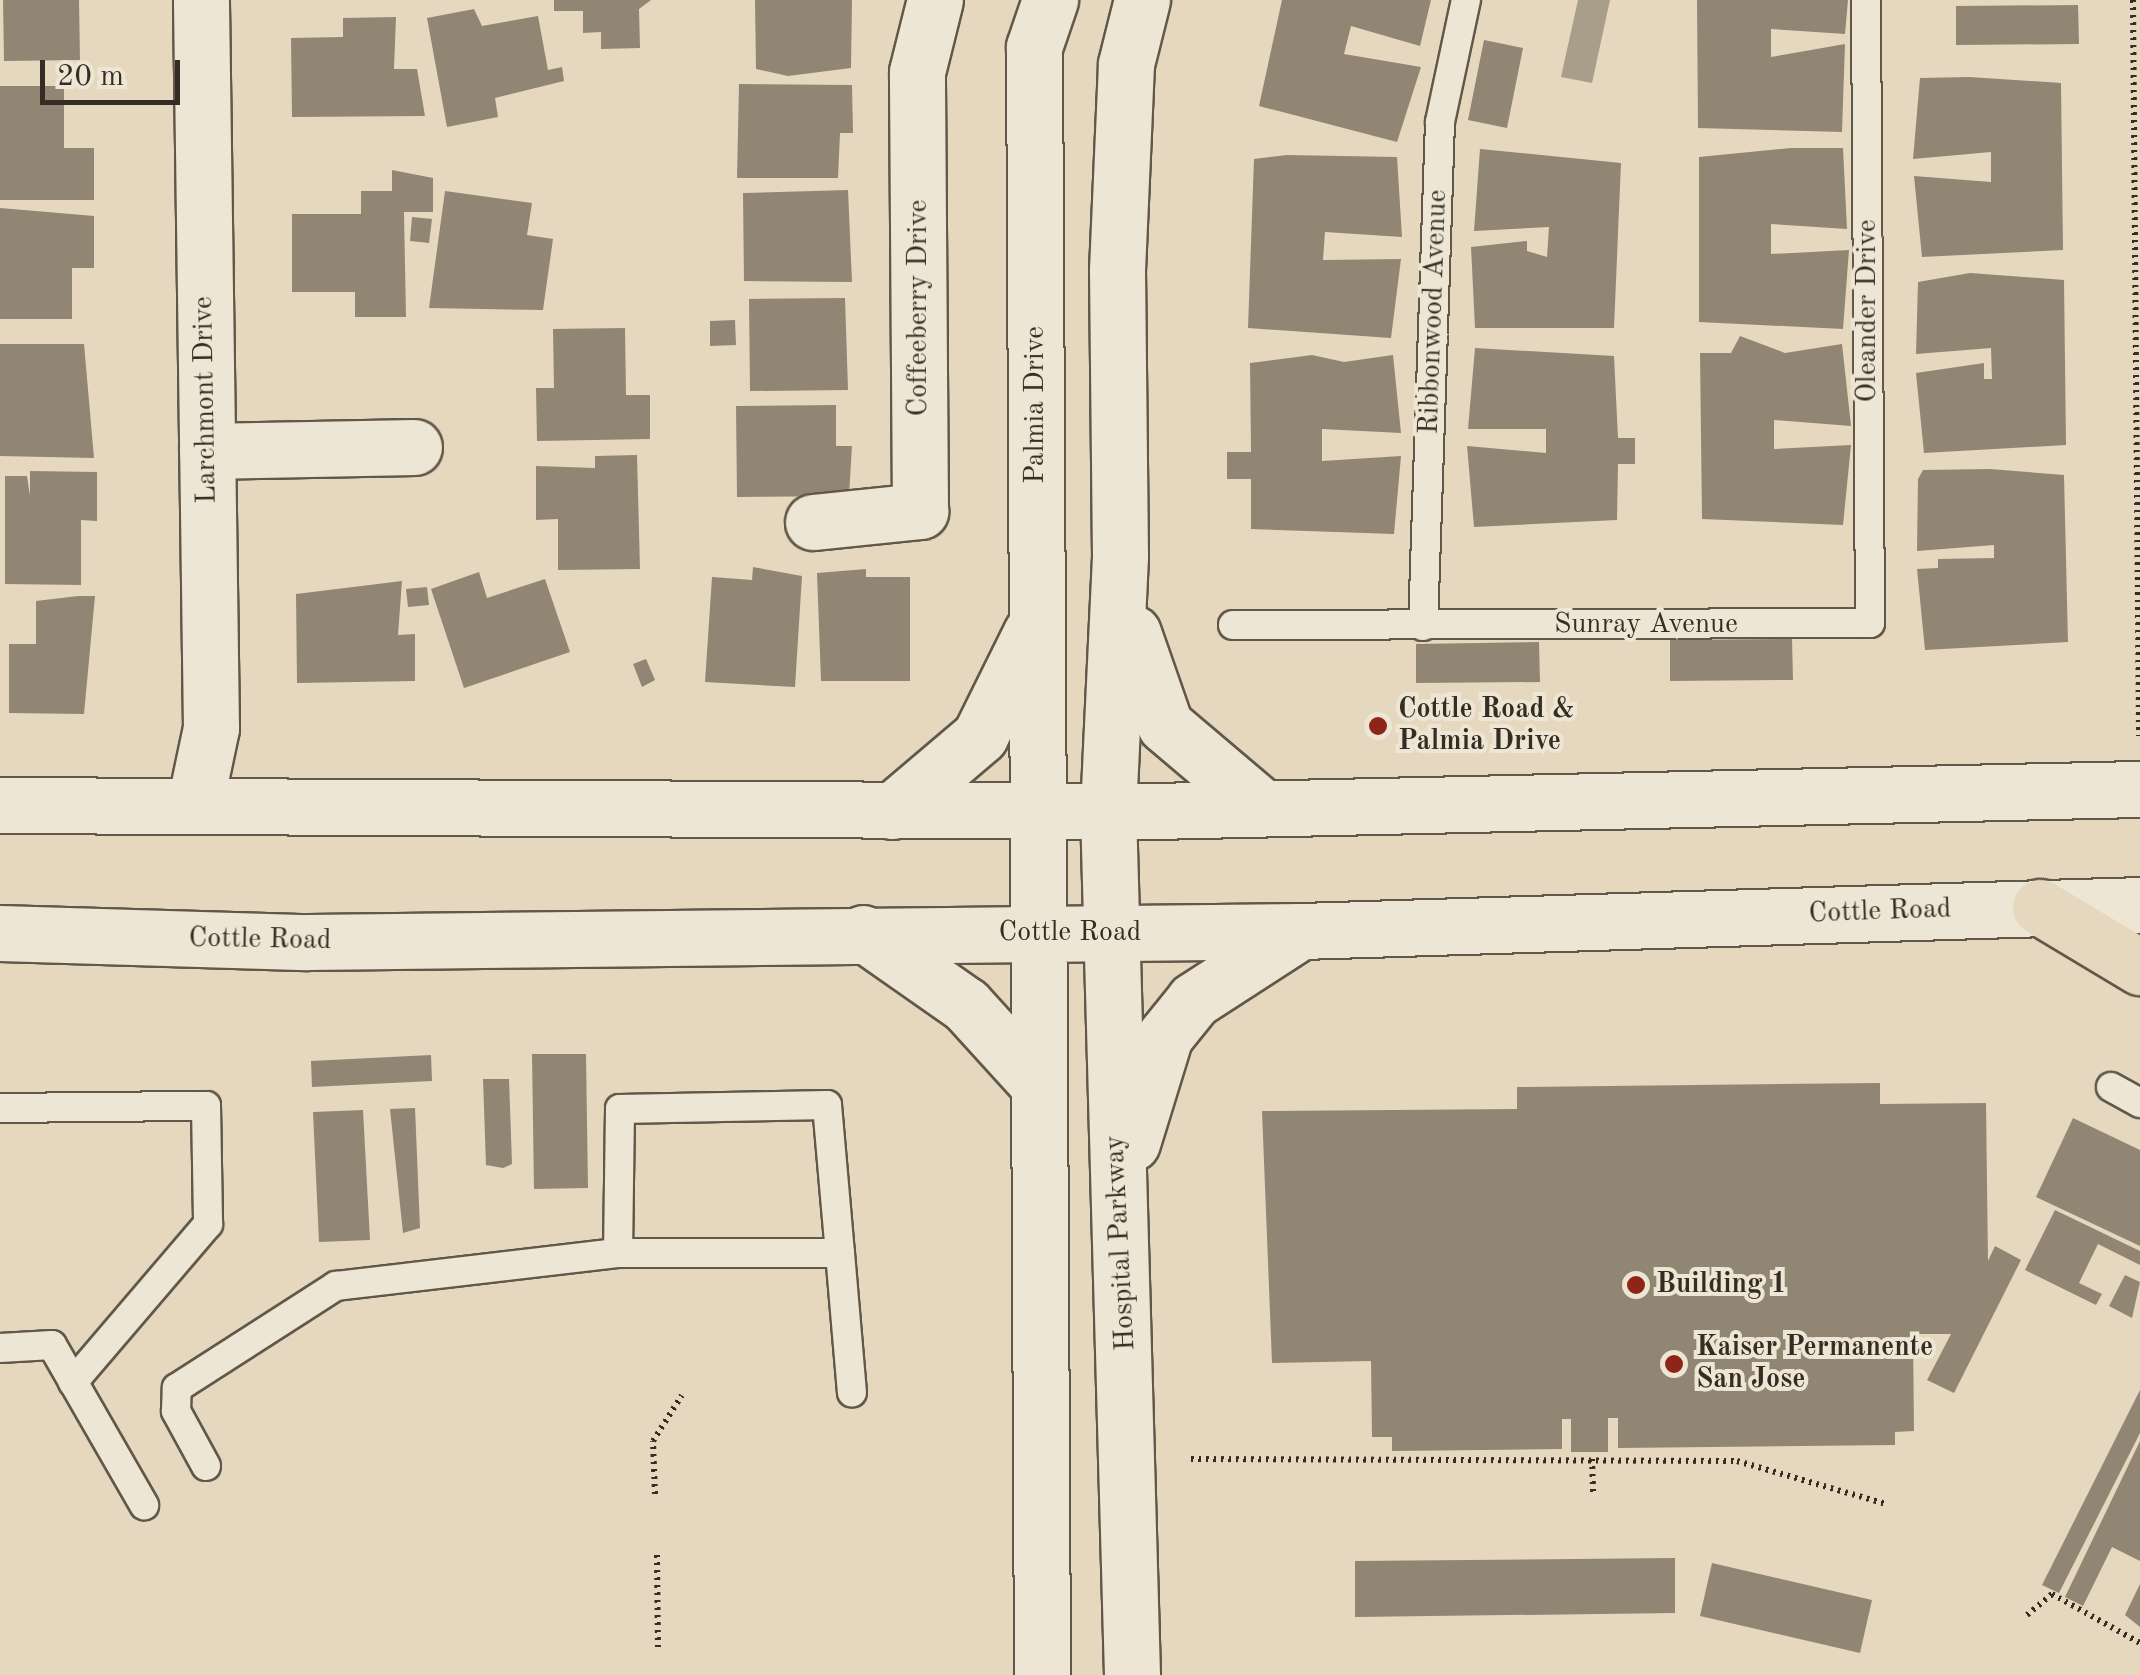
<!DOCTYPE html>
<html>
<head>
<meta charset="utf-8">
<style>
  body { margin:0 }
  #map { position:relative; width:2140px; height:1675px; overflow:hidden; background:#e5d8be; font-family:"Old Standard TT",serif }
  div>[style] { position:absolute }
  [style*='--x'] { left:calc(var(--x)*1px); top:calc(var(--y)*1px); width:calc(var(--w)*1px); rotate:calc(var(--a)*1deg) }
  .water>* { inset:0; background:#a99e89 }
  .building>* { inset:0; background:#918674 }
  .path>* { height:6px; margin-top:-3px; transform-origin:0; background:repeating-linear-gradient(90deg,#352d23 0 2.5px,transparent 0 7.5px) }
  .roads { filter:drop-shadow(2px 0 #61584a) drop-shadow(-2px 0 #61584a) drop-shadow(0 2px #61584a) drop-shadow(0 -2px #61584a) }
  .lane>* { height:28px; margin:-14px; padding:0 14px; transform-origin:14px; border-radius:14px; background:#eee6d5 }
  .street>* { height:55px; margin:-27.5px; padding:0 27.5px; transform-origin:27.5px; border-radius:27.5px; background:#eee6d5 }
  .secondary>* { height:55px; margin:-27.5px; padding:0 27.5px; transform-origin:27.5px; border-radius:27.5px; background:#eee6d5 }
  .highway>* { height:55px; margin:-27.5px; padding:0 27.5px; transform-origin:27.5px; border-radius:27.5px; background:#e5d8be }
  .dots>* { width:28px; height:28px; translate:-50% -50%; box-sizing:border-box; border:5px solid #eee6d5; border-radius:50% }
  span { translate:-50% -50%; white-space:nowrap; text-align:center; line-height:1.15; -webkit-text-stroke:8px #eee6d5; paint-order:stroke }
  .street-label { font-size:28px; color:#352d23 }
  .poi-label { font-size:28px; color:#352d23; font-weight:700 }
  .left { translate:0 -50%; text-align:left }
  .scale { position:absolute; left:40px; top:60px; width:140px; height:45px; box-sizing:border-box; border:5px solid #352d23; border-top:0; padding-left:12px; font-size:30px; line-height:35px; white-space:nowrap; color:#352d23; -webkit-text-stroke:8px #eee6d5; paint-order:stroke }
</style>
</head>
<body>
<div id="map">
  <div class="water">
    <div style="clip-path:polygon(1578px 0,1610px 0,1592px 83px,1561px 77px)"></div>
  </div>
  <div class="building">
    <div style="clip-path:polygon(3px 0,79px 0,80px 60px,4px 61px)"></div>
    <div style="clip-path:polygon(554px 0,651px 0,639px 9px,640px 48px,601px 49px,601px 32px,583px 33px,583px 11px,554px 11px)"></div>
    <div style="clip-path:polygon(755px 0,852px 0,851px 68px,788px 76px,756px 69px)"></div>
    <div style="clip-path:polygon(1282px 0,1431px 0,1420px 46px,1351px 26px,1344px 54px,1421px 67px,1397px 142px,1259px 106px)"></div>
    <div style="clip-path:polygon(1697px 0,1848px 0,1845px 34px,1771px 29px,1771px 57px,1845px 44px,1842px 132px,1698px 128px)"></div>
    <div style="clip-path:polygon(2078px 5px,2079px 44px,1956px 45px,1956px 6px)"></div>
    <div style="clip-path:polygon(474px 9px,482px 26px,538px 16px,548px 70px,562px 67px,564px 81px,495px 98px,498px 117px,447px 127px,427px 18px)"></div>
    <div style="clip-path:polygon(396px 17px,394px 69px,417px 69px,425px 116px,292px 117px,291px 38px,343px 37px,343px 18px)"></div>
    <div style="clip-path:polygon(1484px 40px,1523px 48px,1507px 128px,1468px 120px)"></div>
    <div style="clip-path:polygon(1969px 77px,2061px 83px,2063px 250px,1922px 257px,1914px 176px,1991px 182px,1991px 152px,1913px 159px,1920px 78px)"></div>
    <div style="clip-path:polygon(739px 84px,852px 85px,853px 133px,840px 133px,838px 178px,737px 178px)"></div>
    <div style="clip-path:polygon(0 86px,64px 86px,64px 148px,94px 148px,94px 200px,0 200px)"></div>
    <div style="clip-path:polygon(1791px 148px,1843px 148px,1847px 229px,1771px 224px,1771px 254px,1849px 250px,1843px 329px,1699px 322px,1699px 157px)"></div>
    <div style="clip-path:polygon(1480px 149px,1621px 163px,1614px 328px,1475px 328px,1471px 247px,1527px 241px,1527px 251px,1547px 257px,1549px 227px,1474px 231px)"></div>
    <div style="clip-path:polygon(1287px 155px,1397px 157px,1402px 237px,1325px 232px,1323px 260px,1401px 259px,1391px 338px,1248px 328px,1254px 159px)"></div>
    <div style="clip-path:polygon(392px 170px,433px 178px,433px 212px,404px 212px,406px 317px,355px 317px,355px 292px,292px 292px,292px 214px,361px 214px,361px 191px,392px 191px)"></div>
    <div style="clip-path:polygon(848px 190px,852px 282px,744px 281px,743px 193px)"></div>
    <div style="clip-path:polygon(445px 191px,532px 203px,527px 235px,553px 239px,543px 310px,429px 308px)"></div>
    <div style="clip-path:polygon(0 208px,94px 216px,94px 268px,72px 268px,72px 319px,0 319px)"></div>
    <div style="clip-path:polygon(412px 217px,432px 219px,429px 243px,410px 241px)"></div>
    <div style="clip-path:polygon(1970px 273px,2064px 280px,2066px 445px,1924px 453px,1916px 373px,1984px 363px,1984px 379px,1992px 379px,1991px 348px,1916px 354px,1918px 282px)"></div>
    <div style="clip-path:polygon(845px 298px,848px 390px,750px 391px,749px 299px)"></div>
    <div style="clip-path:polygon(735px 320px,736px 345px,710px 346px,710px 321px)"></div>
    <div style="clip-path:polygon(625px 328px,626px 395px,650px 395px,650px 439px,537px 441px,536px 388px,554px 388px,553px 329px)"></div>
    <div style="clip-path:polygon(1740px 336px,1785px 353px,1842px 344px,1851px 426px,1774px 420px,1774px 449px,1851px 445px,1843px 525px,1702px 519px,1700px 353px,1731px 353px)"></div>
    <div style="clip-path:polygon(0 344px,84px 344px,94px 458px,0 456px)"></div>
    <div style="clip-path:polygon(1475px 348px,1614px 356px,1618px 438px,1635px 438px,1635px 464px,1618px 464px,1617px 520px,1474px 527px,1467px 446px,1546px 453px,1546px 429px,1468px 429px)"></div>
    <div style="clip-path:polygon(1312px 355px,1344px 362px,1393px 355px,1401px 433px,1322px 429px,1322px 461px,1401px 456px,1394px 534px,1251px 529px,1251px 479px,1227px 479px,1227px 452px,1251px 452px,1250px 363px)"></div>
    <div style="clip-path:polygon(836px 405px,836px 446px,852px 446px,849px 496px,737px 497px,736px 406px)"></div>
    <div style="clip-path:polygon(637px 455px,640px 569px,558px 570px,558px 519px,536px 520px,536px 466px,595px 468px,595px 456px)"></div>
    <div style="clip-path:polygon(1990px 469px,2064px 475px,2068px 642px,1925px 650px,1917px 569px,1938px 568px,1938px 559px,1994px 558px,1994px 545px,1917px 551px,1918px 479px,1923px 470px)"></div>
    <div style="clip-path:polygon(30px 471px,97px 472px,97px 521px,81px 520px,81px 585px,5px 584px,5px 476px,27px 476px,30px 496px)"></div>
    <div style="clip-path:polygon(753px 567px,802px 576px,795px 687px,705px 682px,712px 577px,752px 580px)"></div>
    <div style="clip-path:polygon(866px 569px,866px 577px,910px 577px,910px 681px,821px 681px,817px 573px)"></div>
    <div style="clip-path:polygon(479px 572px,487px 598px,545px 579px,570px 652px,464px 688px,431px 589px)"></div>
    <div style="clip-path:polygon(402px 581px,398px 635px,415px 634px,415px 681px,297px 683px,296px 594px)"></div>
    <div style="clip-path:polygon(427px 587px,429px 605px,408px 607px,406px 589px)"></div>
    <div style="clip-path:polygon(78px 596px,95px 596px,84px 714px,9px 713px,9px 644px,36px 644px,36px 601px)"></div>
    <div style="clip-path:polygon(1792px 639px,1793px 680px,1670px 681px,1670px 640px)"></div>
    <div style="clip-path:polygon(1539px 642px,1540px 682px,1416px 683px,1416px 644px)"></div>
    <div style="clip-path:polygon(646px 659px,655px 680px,642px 687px,633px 664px)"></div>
    <div style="clip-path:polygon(532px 1054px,586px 1054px,588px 1188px,534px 1189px)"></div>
    <div style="clip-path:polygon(431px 1055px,432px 1081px,312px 1087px,311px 1061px)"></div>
    <div style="clip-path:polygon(483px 1079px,509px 1079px,512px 1164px,503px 1168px,486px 1165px)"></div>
    <div style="clip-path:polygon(1880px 1083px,1880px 1104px,1986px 1103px,1988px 1261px,1995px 1246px,2021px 1260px,1954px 1393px,1927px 1380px,1951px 1334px,1913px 1334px,1914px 1431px,1895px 1432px,1895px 1445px,1618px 1448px,1618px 1418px,1608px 1418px,1608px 1452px,1571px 1452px,1571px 1419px,1562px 1419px,1562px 1449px,1392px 1451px,1392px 1437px,1372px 1437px,1371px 1361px,1272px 1363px,1262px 1111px,1517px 1109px,1517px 1087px)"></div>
    <div style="clip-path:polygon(415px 1108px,420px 1228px,403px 1233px,390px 1109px)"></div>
    <div style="clip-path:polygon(363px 1110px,370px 1240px,319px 1242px,313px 1112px)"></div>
    <div style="clip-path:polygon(2073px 1118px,2140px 1150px,2140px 1246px,2036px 1197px)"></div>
    <div style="clip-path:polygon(2055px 1210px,2140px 1251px,2140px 1265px,2098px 1244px,2079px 1283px,2102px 1294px,2096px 1305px,2025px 1270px)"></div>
    <div style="clip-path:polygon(2125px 1275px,2140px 1282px,2132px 1318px,2109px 1306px)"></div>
    <div style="clip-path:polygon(2140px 1390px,2140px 1433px,2059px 1593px,2042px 1585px)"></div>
    <div style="clip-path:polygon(2140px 1441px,2140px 1561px,2112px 1547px,2083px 1606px,2065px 1597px)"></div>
    <div style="clip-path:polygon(1675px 1558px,1675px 1613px,1355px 1617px,1355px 1561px)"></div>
    <div style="clip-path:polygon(1712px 1563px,1872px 1600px,1860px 1653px,1700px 1616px)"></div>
    <div style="clip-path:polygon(2140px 1584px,2140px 1627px,2125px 1615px)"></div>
  </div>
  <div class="path">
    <div style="--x:2133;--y:0;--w:736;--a:89.53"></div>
    <div style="--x:1191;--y:1459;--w:546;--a:0.21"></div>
    <div style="--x:1737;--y:1461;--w:155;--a:16.1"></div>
    <div style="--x:1592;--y:1459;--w:35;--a:88"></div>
    <div style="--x:655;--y:1494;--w:53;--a:-92.2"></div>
    <div style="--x:653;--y:1441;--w:54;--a:-57.8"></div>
    <div style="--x:657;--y:1555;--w:92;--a:89.4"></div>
    <div style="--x:2027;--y:1615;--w:33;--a:-40"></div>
    <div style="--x:2052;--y:1594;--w:101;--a:29.1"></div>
  </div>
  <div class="roads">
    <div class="lane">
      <div style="--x:1233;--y:625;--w:637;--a:-0.18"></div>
      <div style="--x:1870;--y:623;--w:623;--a:-90.37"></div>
      <div style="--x:1423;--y:626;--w:504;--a:-88.07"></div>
      <div style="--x:1440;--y:122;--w:125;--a:-78"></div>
      <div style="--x:2111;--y:1087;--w:33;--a:29"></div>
      <div style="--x:0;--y:1108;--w:206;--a:-0.6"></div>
      <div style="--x:206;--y:1106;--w:118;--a:89"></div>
      <div style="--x:208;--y:1224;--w:208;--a:130.5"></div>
      <div style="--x:840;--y:1253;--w:222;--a:180"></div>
      <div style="--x:618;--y:1253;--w:144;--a:-89.2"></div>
      <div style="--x:620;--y:1109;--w:207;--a:-1.1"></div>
      <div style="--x:827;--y:1105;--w:149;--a:85"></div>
      <div style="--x:840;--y:1253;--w:140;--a:85.1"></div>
      <div style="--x:0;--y:1348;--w:52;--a:-3.3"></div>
      <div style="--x:52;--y:1345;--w:185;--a:60.1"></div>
      <div style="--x:206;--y:1466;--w:63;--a:-118.6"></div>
      <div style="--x:176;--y:1411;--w:23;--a:-88"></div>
      <div style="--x:177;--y:1388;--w:189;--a:-32.7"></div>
      <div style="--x:336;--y:1286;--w:284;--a:-6.7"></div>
    </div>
    <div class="street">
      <div style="--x:207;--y:451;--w:207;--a:-1.1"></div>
      <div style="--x:813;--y:522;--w:108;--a:-5.9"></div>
      <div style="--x:920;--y:511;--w:439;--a:-90.4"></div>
      <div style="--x:917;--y:72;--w:74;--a:-76"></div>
      <div style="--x:196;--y:799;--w:73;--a:-78.1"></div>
      <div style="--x:211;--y:728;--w:728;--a:-90.79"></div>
    </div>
    <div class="secondary">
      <div style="--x:1133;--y:633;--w:97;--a:70.8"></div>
      <div style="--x:1165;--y:725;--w:128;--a:40.3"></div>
      <div style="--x:0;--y:805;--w:1154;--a:0.3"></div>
      <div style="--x:1154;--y:811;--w:986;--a:-1.28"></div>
      <div style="--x:892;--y:811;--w:116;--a:-40.4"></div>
      <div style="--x:980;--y:736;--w:115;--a:-63.7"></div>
      <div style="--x:0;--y:933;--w:308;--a:1.7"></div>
      <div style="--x:308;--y:942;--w:993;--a:-0.63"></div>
      <div style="--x:1301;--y:931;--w:839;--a:-1.77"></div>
      <div style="--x:863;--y:933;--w:126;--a:35"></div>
      <div style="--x:966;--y:1005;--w:104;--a:47.7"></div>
      <div style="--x:1132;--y:1143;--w:112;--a:-72.9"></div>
      <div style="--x:1165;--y:1036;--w:46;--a:-51.1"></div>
      <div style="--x:1194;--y:1000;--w:125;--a:-32.9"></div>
      <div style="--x:1042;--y:1675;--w:1628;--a:-90.28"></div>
      <div style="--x:1034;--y:47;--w:50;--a:-71.2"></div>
      <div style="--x:1132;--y:1675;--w:864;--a:-91.59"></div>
      <div style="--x:1108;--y:811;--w:255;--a:-87.3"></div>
      <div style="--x:1120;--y:556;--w:286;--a:-90.6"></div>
      <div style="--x:1117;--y:270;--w:206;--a:-87.5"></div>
      <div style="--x:1126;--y:64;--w:66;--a:-76"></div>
    </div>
    <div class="highway">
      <div style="--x:2040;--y:907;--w:117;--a:31"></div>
    </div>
  </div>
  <div class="dots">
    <div style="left:1378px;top:726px;background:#8f2418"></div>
    <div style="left:1636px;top:1285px;background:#8f2418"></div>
    <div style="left:1674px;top:1364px;background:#8f2418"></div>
  </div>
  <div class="street-label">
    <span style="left:919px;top:308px;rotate:-90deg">Coffeeberry Drive</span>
    <span style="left:1868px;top:311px;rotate:-90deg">Oleander Drive</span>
    <span style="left:1434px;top:312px;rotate:-88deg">Ribbonwood Avenue</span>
    <span style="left:206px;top:400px;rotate:-91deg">Larchmont Drive</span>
    <span style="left:1036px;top:405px;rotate:-90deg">Palmia Drive</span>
    <span style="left:1646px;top:625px">Sunray Avenue</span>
    <span style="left:1880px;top:912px;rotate:-2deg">Cottle Road</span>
    <span style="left:1070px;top:933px">Cottle Road</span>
    <span style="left:260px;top:940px;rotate:1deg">Cottle Road</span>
    <span style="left:1121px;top:1243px;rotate:-93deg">Hospital Parkway</span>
  </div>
  <div class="poi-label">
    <span class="left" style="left:1398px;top:726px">Cottle Road &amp;<br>Palmia Drive</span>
    <span class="left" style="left:1656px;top:1285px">Building 1</span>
    <span class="left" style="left:1696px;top:1364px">Kaiser Permanente<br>San Jose</span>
  </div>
  <div class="scale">20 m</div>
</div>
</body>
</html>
